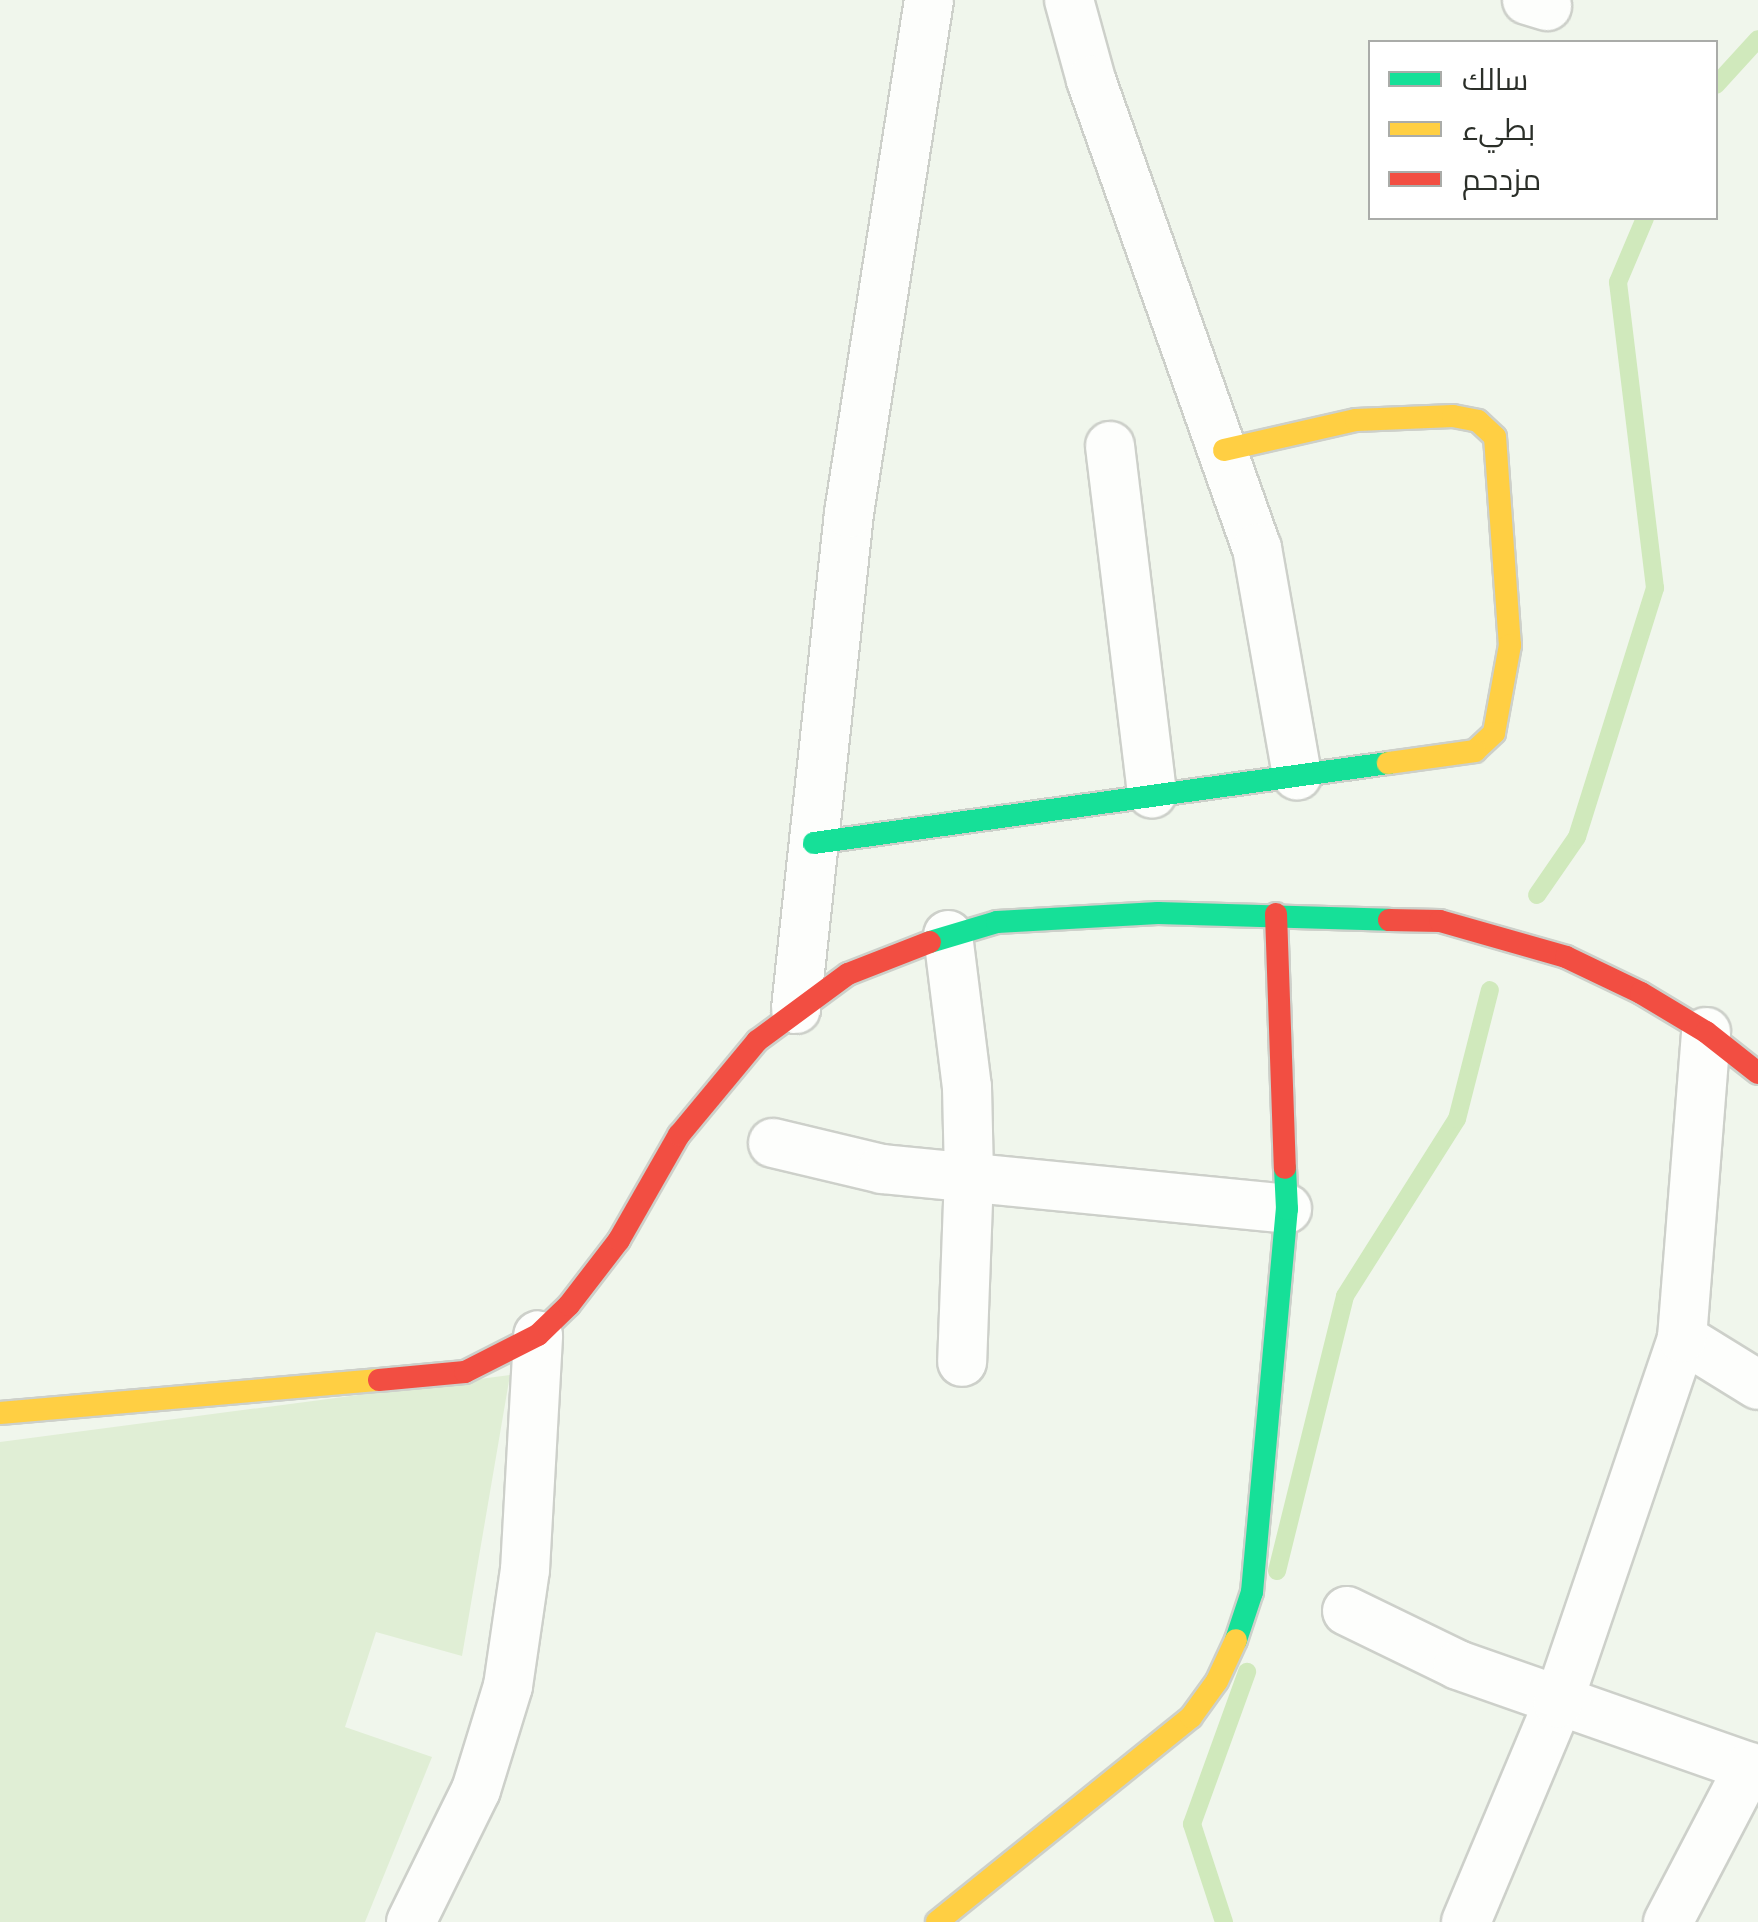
<!DOCTYPE html>
<html>
<head>
<meta charset="utf-8">
<style>
  body { margin:0 }
  #map { position:relative; width:1758px; height:1922px; overflow:hidden; background:#f0f6ec; font-family:Manrope,Cairo,sans-serif }
  div>[style] { position:absolute }
  [style*='--x'] { left:calc(var(--x)*1px); top:calc(var(--y)*1px); width:calc(var(--w)*1px); rotate:calc(var(--a)*1deg) }
  .green>* { inset:0; background:#e0eed5 }
  .stream>* { height:18px; margin:-9px; padding:0 9px; transform-origin:9px; border-radius:9px; background:#d0e9bc }
  .roads { filter:drop-shadow(2px 0 #cdd0ca) drop-shadow(-2px 0 #cdd0ca) drop-shadow(0 2px #cdd0ca) drop-shadow(0 -2px #cdd0ca) }
  .street>* { height:48px; margin:-24px; padding:0 24px; transform-origin:24px; border-radius:24px; background:#fdfefc }
  .fast>* { height:22px; margin:-11px; padding:0 11px; transform-origin:11px; border-radius:11px; background:#16e098 }
  .slow>* { height:22px; margin:-11px; padding:0 11px; transform-origin:11px; border-radius:11px; background:#ffcf43 }
  .jam>* { height:22px; margin:-11px; padding:0 11px; transform-origin:11px; border-radius:11px; background:#f24e42 }
  span { translate:-50% -50%; white-space:nowrap; text-align:center; line-height:1.15; -webkit-text-stroke:10px #fff; paint-order:stroke }
  .legend { position:absolute; left:1368px; top:40px; width:350px; height:180px; box-sizing:border-box; background:#fff; border:2px solid #aaaca9; margin:0; padding:12px 18px; list-style:none; font-size:30px; color:#2b2f29 }
  .legend li { display:flex; align-items:center; gap:20px; height:50px }
  .legend b { width:50px; border:2px solid #aaaca9 }
</style>
</head>
<body>
<div id="map">
  <div class="green">
    <div style="clip-path:polygon(510px 1375px,462px 1656px,376px 1632px,345px 1727px,432px 1757px,365px 1922px,0 1922px,0 1442px)"></div>
  </div>
  <div class="stream">
    <div style="--x:1716;--y:85;--w:62;--a:-47.6"></div>
    <div style="--x:1537;--y:895;--w:70;--a:-55.4"></div>
    <div style="--x:1577;--y:837;--w:261;--a:-72.6"></div>
    <div style="--x:1655;--y:588;--w:308;--a:-96.9"></div>
    <div style="--x:1618;--y:282;--w:69;--a:-67.1"></div>
    <div style="--x:1277;--y:1571;--w:283;--a:-76.1"></div>
    <div style="--x:1345;--y:1296;--w:209;--a:-57.7"></div>
    <div style="--x:1457;--y:1119;--w:133;--a:-75.7"></div>
    <div style="--x:1224;--y:1922;--w:103;--a:-108.1"></div>
    <div style="--x:1192;--y:1824;--w:162;--a:-70.1"></div>
  </div>
  <div class="roads">
    <div class="street">
      <div style="--x:1069;--y:0;--w:83;--a:74.6"></div>
      <div style="--x:1091;--y:80;--w:497;--a:70.5"></div>
      <div style="--x:1257;--y:548;--w:231;--a:80"></div>
      <div style="--x:1527;--y:0;--w:21;--a:17"></div>
      <div style="--x:1110;--y:446;--w:350;--a:83.1"></div>
      <div style="--x:948;--y:935;--w:153;--a:82.9"></div>
      <div style="--x:967;--y:1087;--w:88;--a:88.7"></div>
      <div style="--x:969;--y:1175;--w:187;--a:92.1"></div>
      <div style="--x:796;--y:1009;--w:499;--a:-83.9"></div>
      <div style="--x:849;--y:513;--w:519;--a:-81.14"></div>
      <div style="--x:773;--y:1143;--w:112;--a:13.4"></div>
      <div style="--x:882;--y:1169;--w:407;--a:5.6"></div>
      <div style="--x:1682;--y:1338;--w:89;--a:31.7"></div>
      <div style="--x:1347;--y:1611;--w:123;--a:25.9"></div>
      <div style="--x:1458;--y:1665;--w:318;--a:19.3"></div>
      <div style="--x:411;--y:1922;--w:147;--a:-63.8"></div>
      <div style="--x:476;--y:1790;--w:109;--a:-72.9"></div>
      <div style="--x:508;--y:1686;--w:117;--a:-81.7"></div>
      <div style="--x:525;--y:1570;--w:235;--a:-86.8"></div>
      <div style="--x:1466;--y:1922;--w:238;--a:-67.2"></div>
      <div style="--x:1558;--y:1703;--w:385;--a:-71.2"></div>
      <div style="--x:1682;--y:1338;--w:307;--a:-85.5"></div>
      <div style="--x:1668;--y:1922;--w:175;--a:-62.4"></div>
    </div>
    <div class="fast">
      <div style="--x:814;--y:843;--w:580;--a:-7.93"></div>
      <div style="--x:930;--y:942;--w:70;--a:-16.6"></div>
      <div style="--x:997;--y:922;--w:161;--a:-3.2"></div>
      <div style="--x:1158;--y:913;--w:231;--a:1.7"></div>
      <div style="--x:1236;--y:1640;--w:51;--a:-71.6"></div>
      <div style="--x:1252;--y:1592;--w:385;--a:-84.8"></div>
      <div style="--x:1287;--y:1209;--w:41;--a:-92.8"></div>
    </div>
    <div class="slow">
      <div style="--x:1224;--y:450;--w:135;--a:-12.8"></div>
      <div style="--x:1356;--y:420;--w:97;--a:-2.4"></div>
      <div style="--x:1453;--y:416;--w:25;--a:11"></div>
      <div style="--x:1478;--y:421;--w:23;--a:43"></div>
      <div style="--x:1495;--y:437;--w:209;--a:85.9"></div>
      <div style="--x:1510;--y:645;--w:89;--a:100.3"></div>
      <div style="--x:1494;--y:733;--w:26;--a:137"></div>
      <div style="--x:1475;--y:751;--w:88;--a:172.1"></div>
      <div style="--x:0;--y:1413;--w:380;--a:-5"></div>
      <div style="--x:937;--y:1922;--w:326;--a:-38.9"></div>
      <div style="--x:1191;--y:1717;--w:44;--a:-54.2"></div>
      <div style="--x:1217;--y:1681;--w:45;--a:-65.1"></div>
    </div>
    <div class="jam">
      <div style="--x:1276;--y:914;--w:254;--a:88"></div>
      <div style="--x:1389;--y:920;--w:51;--a:1.1"></div>
      <div style="--x:1440;--y:921;--w:131;--a:15.9"></div>
      <div style="--x:1566;--y:957;--w:83;--a:25.6"></div>
      <div style="--x:1641;--y:993;--w:76;--a:31"></div>
      <div style="--x:1706;--y:1032;--w:66;--a:38.3"></div>
      <div style="--x:379;--y:1380;--w:86;--a:-5.3"></div>
      <div style="--x:465;--y:1372;--w:82;--a:-26.9"></div>
      <div style="--x:538;--y:1335;--w:43;--a:-44.1"></div>
      <div style="--x:569;--y:1305;--w:82;--a:-52.4"></div>
      <div style="--x:619;--y:1240;--w:121;--a:-60.3"></div>
      <div style="--x:679;--y:1135;--w:122;--a:-50.3"></div>
      <div style="--x:757;--y:1041;--w:113;--a:-36.4"></div>
      <div style="--x:848;--y:974;--w:88;--a:-21.3"></div>
    </div>
  </div>
  <ul class="legend">
  <li><b style="height:12px;background:#16e098"></b>سالك</li>
  <li><b style="height:12px;background:#ffcf43"></b>بطيء</li>
  <li><b style="height:12px;background:#f24e42"></b>مزدحم</li>
  </ul>
</div>
</body>
</html>
